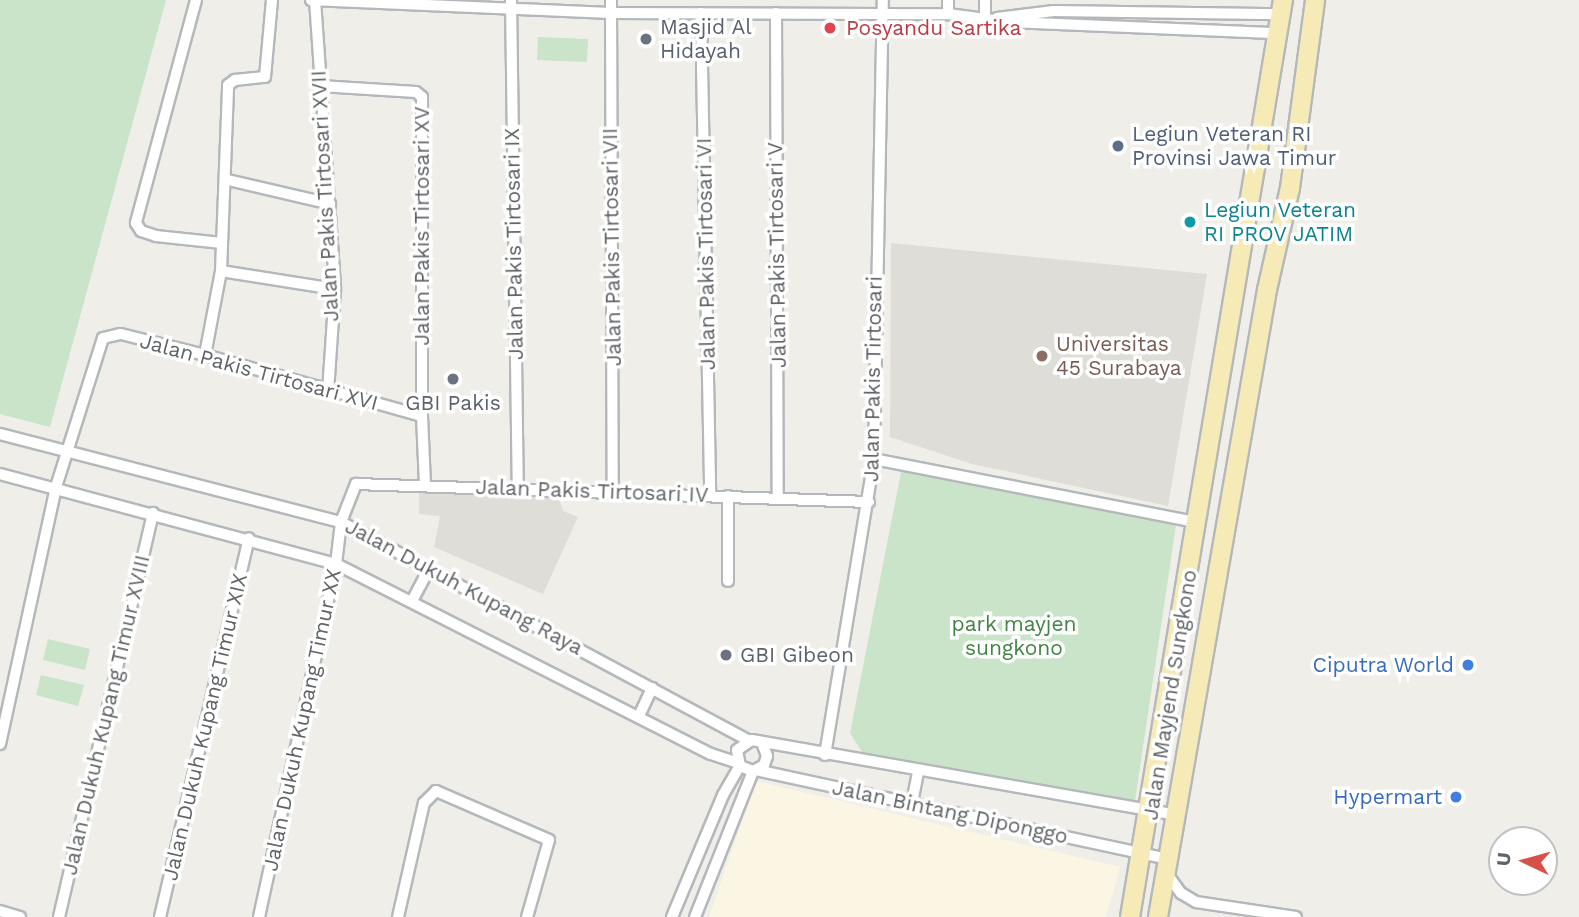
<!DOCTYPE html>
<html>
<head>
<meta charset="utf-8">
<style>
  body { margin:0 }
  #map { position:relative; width:1579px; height:917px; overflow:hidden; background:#f0eee9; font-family:"Work Sans",sans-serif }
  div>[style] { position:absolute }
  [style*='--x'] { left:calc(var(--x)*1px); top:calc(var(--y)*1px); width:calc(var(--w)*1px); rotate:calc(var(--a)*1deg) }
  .commercial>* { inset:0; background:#fbf5e3 }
  .education>* { inset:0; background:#dfddd7 }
  .green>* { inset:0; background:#c9e4c8 }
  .roads { filter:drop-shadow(2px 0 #b5b8bb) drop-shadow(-2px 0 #b5b8bb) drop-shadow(0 2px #b5b8bb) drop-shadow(0 -2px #b5b8bb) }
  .street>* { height:10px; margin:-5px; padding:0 5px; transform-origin:5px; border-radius:5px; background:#fff }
  .primary>* { height:18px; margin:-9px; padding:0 9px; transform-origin:9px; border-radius:9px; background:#f6ebb7 }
  .dots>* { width:19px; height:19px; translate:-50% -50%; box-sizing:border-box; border:4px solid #fff; border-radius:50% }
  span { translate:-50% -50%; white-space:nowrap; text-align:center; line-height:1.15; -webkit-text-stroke:7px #fff; paint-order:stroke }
  .worship-label { font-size:21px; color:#5b616d }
  .left { translate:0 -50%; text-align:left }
  .health-label { font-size:21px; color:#be3a42 }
  .service-label { font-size:21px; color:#4e5e75 }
  .street-label { font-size:21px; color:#606367 }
  .culture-label { font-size:21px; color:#0d838f }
  .education-label { font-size:21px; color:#785e54 }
  .park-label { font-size:21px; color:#418443 }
  .shop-label { font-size:21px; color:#366cbe }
  .right { translate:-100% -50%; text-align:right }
  .north { position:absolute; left:1488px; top:826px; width:70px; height:70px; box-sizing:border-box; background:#fff; border:2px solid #bfc1c2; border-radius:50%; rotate:275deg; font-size:19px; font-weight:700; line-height:28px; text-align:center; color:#606367 }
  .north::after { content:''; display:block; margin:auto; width:24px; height:32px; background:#d65149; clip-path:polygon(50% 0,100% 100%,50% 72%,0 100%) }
</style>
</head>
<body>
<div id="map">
  <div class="commercial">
    <div style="clip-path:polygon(756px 781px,1120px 867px,1106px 917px,709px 917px)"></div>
  </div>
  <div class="education">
    <div style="clip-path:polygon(891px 243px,1207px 274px,1168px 506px,972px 464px,890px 437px)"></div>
    <div style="clip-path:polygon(419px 488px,490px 490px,559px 499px,563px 511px,578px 517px,543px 594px,434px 547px,440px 516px,419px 514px)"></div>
  </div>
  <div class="green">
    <div style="clip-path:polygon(0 0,166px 0,50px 427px,0 414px)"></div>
    <div style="clip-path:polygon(538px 37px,588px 39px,587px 62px,537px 60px)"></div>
    <div style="clip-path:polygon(902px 467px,1176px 525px,1135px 801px,862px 752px,850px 733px)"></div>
    <div style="clip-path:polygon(48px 639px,90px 649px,85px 670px,43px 660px)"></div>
    <div style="clip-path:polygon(41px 675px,84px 685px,78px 706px,36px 695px)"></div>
  </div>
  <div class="roads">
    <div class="street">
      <div style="--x:196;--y:0;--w:231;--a:105.1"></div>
      <div style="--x:136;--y:223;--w:9;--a:58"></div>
      <div style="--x:141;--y:231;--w:16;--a:18"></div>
      <div style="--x:156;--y:236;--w:66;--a:6.1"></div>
      <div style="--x:311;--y:0;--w:300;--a:2.5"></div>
      <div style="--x:611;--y:13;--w:337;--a:0.2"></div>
      <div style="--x:948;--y:14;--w:63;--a:7.4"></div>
      <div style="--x:1010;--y:22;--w:268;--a:2.4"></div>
      <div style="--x:315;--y:0;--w:290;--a:86"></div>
      <div style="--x:335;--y:289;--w:102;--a:93.9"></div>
      <div style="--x:511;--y:0;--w:487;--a:89.2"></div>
      <div style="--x:611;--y:0;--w:493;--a:89.8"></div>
      <div style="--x:948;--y:0;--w:14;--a:90"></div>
      <div style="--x:985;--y:0;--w:17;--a:90"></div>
      <div style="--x:701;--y:13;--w:482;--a:88.9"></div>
      <div style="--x:776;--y:13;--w:483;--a:89.8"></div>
      <div style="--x:997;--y:18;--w:57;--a:-7"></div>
      <div style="--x:1054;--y:11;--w:227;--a:0.8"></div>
      <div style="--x:320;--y:86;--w:96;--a:3.6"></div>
      <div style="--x:416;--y:92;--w:8;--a:40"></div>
      <div style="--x:422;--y:97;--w:319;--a:90"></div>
      <div style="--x:228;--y:180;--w:105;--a:13.2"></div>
      <div style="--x:221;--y:271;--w:115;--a:9"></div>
      <div style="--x:205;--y:355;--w:86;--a:-79.2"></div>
      <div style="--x:221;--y:271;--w:186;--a:-87.8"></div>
      <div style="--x:228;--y:85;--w:9;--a:-36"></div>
      <div style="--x:235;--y:80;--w:30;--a:-6"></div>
      <div style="--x:265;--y:77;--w:77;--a:-84.8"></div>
      <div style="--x:0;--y:434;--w:352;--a:14.5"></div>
      <div style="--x:341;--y:522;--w:462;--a:28.2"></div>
      <div style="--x:874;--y:459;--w:331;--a:11.1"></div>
      <div style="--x:0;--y:474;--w:348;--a:15"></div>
      <div style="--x:336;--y:564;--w:420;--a:26.9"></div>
      <div style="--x:711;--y:754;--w:29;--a:18"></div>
      <div style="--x:728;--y:581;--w:85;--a:-90"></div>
      <div style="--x:412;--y:601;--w:38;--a:-62"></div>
      <div style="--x:639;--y:716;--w:31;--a:-65"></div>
      <div style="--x:0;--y:744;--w:263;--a:-77.7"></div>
      <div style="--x:56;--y:487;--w:156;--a:-72.5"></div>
      <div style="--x:103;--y:338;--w:18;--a:-13"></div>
      <div style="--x:121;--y:334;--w:87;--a:14"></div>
      <div style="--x:205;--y:355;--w:225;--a:15.7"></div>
      <div style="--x:422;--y:416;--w:69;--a:87.5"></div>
      <div style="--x:763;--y:745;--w:12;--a:70"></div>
      <div style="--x:767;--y:756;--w:9;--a:108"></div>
      <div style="--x:764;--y:765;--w:13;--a:151"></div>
      <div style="--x:753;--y:771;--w:14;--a:-159"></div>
      <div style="--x:740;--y:766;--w:16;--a:-101"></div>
      <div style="--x:737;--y:750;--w:18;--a:-34"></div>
      <div style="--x:752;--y:740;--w:432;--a:10"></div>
      <div style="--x:825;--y:755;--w:300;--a:-80.6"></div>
      <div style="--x:874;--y:459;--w:459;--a:-88.9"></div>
      <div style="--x:756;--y:770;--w:422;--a:12.2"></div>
      <div style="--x:912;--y:803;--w:32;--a:-79"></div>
      <div style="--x:1167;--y:874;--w:24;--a:54"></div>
      <div style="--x:1181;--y:893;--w:17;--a:31"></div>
      <div style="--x:1196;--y:902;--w:101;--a:8.5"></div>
      <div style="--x:0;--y:911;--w:21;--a:17"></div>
      <div style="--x:59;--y:917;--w:415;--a:-76.9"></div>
      <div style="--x:160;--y:917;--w:389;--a:-76.8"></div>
      <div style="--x:259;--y:917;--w:361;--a:-77.7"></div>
      <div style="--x:336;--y:564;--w:42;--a:-83.2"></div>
      <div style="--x:341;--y:522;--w:41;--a:-68.5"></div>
      <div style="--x:356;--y:484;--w:513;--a:2.01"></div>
      <div style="--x:398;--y:917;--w:117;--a:-77.2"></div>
      <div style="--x:424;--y:803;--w:17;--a:-45"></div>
      <div style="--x:436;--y:791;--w:123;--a:23.4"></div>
      <div style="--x:549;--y:840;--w:80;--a:105.9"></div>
      <div style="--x:672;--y:917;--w:132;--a:-67.3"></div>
      <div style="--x:723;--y:795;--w:34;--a:-60"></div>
      <div style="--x:695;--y:917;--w:157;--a:-68.3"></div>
    </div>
    <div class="primary">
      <div style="--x:1130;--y:917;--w:930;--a:-80.53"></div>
      <div style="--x:1158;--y:917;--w:636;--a:-80.14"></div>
      <div style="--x:1267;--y:290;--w:105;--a:-77.3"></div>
      <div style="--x:1290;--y:188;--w:190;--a:-82.4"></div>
    </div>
  </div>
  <div class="dots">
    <div style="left:830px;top:28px;background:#e0444e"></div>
    <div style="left:646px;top:39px;background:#6b7280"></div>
    <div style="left:1118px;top:146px;background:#5c6f8a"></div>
    <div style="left:1190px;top:222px;background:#0f9aa8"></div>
    <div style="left:1042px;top:356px;background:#8d6e63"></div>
    <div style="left:453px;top:379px;background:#6b7280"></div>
    <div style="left:726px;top:655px;background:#6b7280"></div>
    <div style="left:1468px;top:665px;background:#3f7fe0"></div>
    <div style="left:1456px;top:797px;background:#3f7fe0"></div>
  </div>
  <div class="worship-label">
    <span class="left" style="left:660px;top:39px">Masjid Al<br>Hidayah</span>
    <span style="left:453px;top:403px">GBI Pakis</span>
    <span class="left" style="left:740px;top:655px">GBI Gibeon</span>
  </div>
  <div class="health-label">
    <span class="left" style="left:846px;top:28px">Posyandu Sartika</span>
  </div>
  <div class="service-label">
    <span class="left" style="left:1132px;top:146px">Legiun Veteran RI<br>Provinsi Jawa Timur</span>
  </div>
  <div class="street-label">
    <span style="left:325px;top:196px;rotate:-93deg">Jalan Pakis Tirtosari XVII</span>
    <span style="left:422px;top:226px;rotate:-90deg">Jalan Pakis Tirtosari XV</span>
    <span style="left:514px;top:244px;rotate:-91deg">Jalan Pakis Tirtosari IX</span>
    <span style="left:612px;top:247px;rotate:-91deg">Jalan Pakis Tirtosari VII</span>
    <span style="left:706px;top:254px;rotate:-91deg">Jalan Pakis Tirtosari VI</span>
    <span style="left:777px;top:255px;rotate:-91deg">Jalan Pakis Tirtosari V</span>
    <span style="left:259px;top:372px;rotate:15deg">Jalan Pakis Tirtosari XVI</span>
    <span style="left:873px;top:379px;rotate:-89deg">Jalan Pakis Tirtosari</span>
    <span style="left:592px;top:491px;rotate:2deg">Jalan Pakis Tirtosari IV</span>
    <span style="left:464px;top:587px;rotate:28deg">Jalan Dukuh Kupang Raya</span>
    <span style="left:1170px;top:695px;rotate:-81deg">Jalan Mayjend Sungkono</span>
    <span style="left:106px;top:715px;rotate:-77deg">Jalan Dukuh Kupang Timur XVIII</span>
    <span style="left:302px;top:720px;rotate:-78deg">Jalan Dukuh Kupang Timur XX</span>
    <span style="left:205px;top:727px;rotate:-77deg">Jalan Dukuh Kupang Timur XIX</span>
    <span style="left:950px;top:812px;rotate:12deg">Jalan Bintang Diponggo</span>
  </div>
  <div class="culture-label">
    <span class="left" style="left:1204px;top:222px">Legiun Veteran<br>RI PROV JATIM</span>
  </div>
  <div class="education-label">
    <span class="left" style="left:1056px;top:356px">Universitas<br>45 Surabaya</span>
  </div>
  <div class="park-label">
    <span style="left:1014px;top:636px">park mayjen<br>sungkono</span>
  </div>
  <div class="shop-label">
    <span class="right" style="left:1454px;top:665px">Ciputra World</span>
    <span class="right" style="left:1442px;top:797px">Hypermart</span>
  </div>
  <div class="north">U</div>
</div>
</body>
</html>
